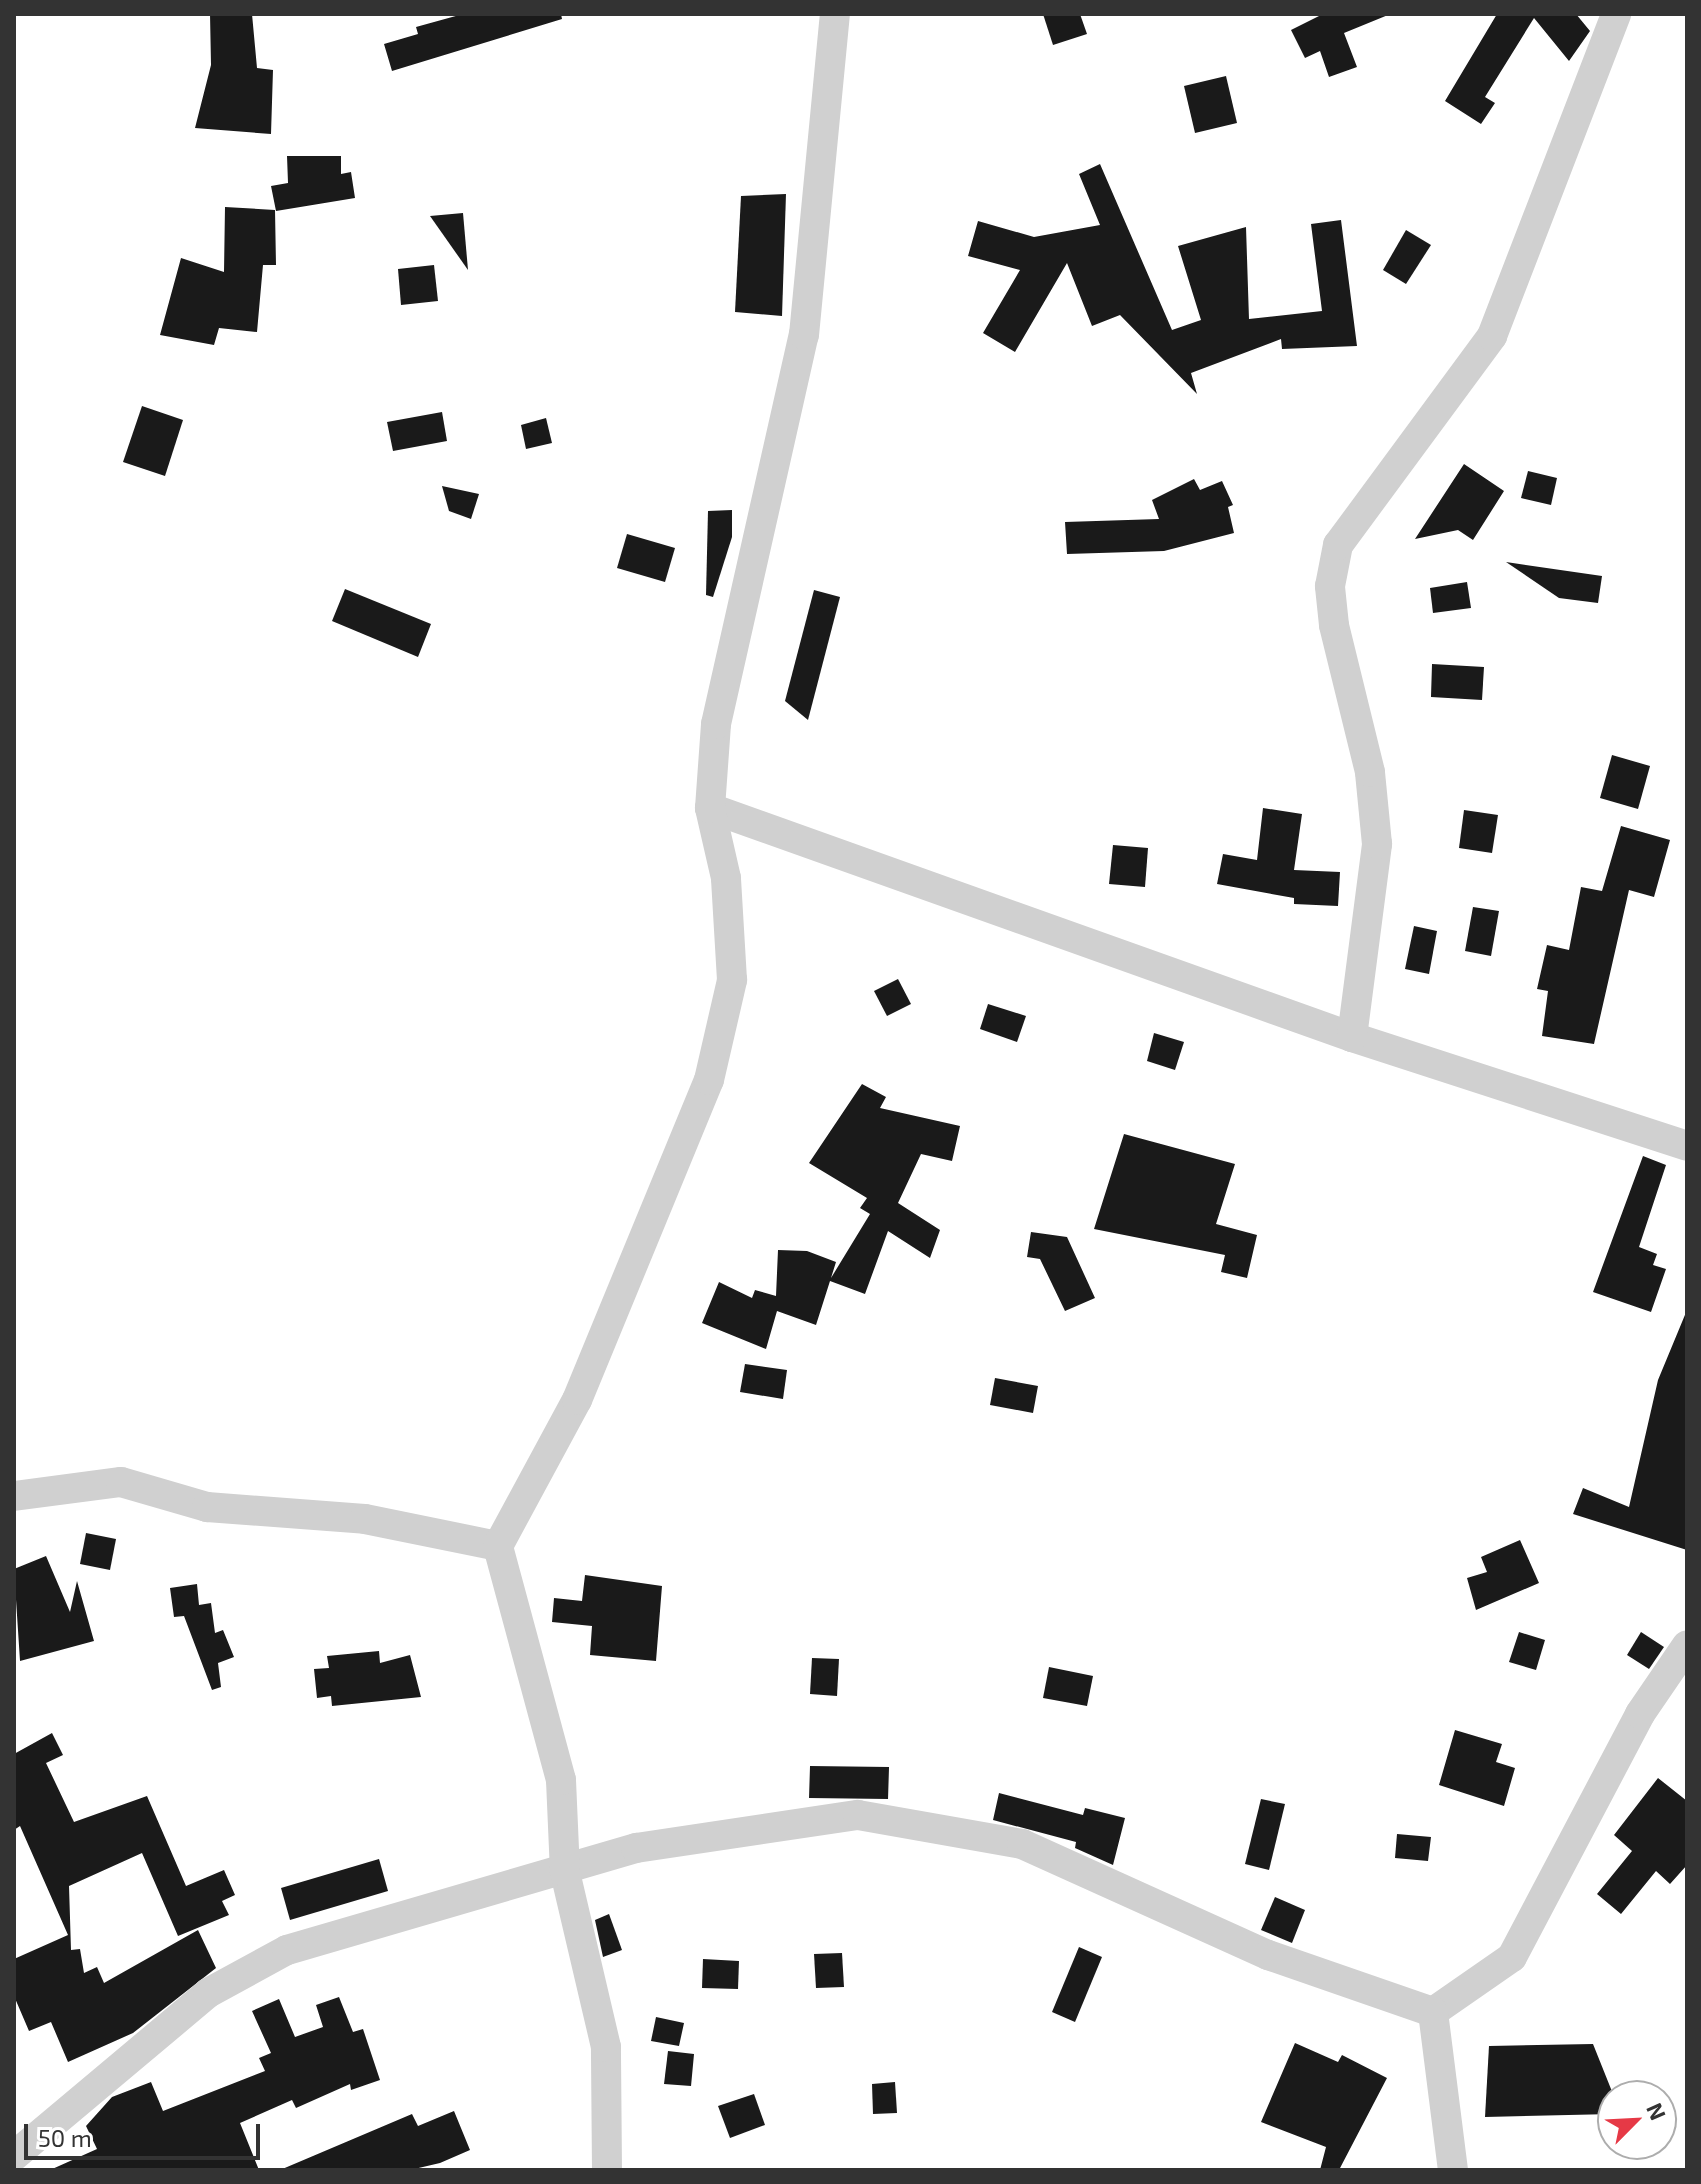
<!DOCTYPE html>
<html>
<head>
<meta charset="utf-8">
<style>
  body { margin:0 }
  #map { position:relative; width:1701px; height:2184px; overflow:hidden; background:#fff; font-family:"Exo 2",sans-serif }
  div>[style] { position:absolute }
  [style*='--x'] { left:calc(var(--x)*1px); top:calc(var(--y)*1px); width:calc(var(--w)*1px); rotate:calc(var(--a)*1deg) }
  .building>* { inset:0; background:#1a1a1a }
  .minor>* { height:30px; margin:-15px; padding:0 15px; transform-origin:15px; border-radius:15px; background:#d0d0d0 }
  span { translate:-50% -50%; white-space:nowrap; text-align:center; line-height:1.15; -webkit-text-stroke:8px #fff; paint-order:stroke }
  .frame { position:absolute; inset:0; border:16px solid #333; pointer-events:none }
  .north { position:absolute; left:1597px; top:2080px; width:80px; height:80px; box-sizing:border-box; background:#fff; border:2px solid #adadad; border-radius:50%; rotate:66deg; font-size:22px; font-weight:700; line-height:32px; text-align:center; color:#333 }
  .north::after { content:''; display:block; margin:auto; width:28px; height:36px; background:#e63946; clip-path:polygon(50% 0,100% 100%,50% 72%,0 100%) }
  .scale { position:absolute; left:24px; top:2124px; width:236px; height:36px; box-sizing:border-box; border:4px solid #333; border-top:0; padding-left:10px; font-size:24px; line-height:28px; white-space:nowrap; color:#333; -webkit-text-stroke:6px #fff; paint-order:stroke }
</style>
</head>
<body>
<div id="map">
  <div class="building">
    <div style="clip-path:polygon(210px 14px,252px 14px,257px 68px,273px 70px,271px 134px,195px 128px,211px 65px)"></div>
    <div style="clip-path:polygon(463px 14px,561px 14px,562px 19px,392px 71px,384px 44px,418px 34px,416px 27px)"></div>
    <div style="clip-path:polygon(1043px 14px,1080px 14px,1087px 34px,1053px 45px)"></div>
    <div style="clip-path:polygon(1323px 14px,1388px 14px,1388px 15px,1344px 33px,1357px 67px,1329px 77px,1320px 51px,1305px 58px,1291px 30px)"></div>
    <div style="clip-path:polygon(1497px 14px,1576px 14px,1590px 31px,1569px 61px,1534px 18px,1485px 97px,1495px 103px,1481px 124px,1445px 101px)"></div>
    <div style="clip-path:polygon(1226px 76px,1237px 123px,1195px 133px,1184px 86px)"></div>
    <div style="clip-path:polygon(287px 156px,341px 156px,341px 174px,351px 172px,355px 198px,276px 211px,271px 186px,288px 183px)"></div>
    <div style="clip-path:polygon(1100px 164px,1172px 330px,1201px 320px,1178px 246px,1246px 227px,1249px 319px,1322px 311px,1311px 224px,1341px 220px,1357px 346px,1282px 349px,1281px 339px,1191px 373px,1197px 394px,1120px 315px,1092px 326px,1067px 263px,1015px 352px,983px 333px,1020px 270px,968px 256px,978px 221px,1034px 237px,1100px 225px,1079px 174px)"></div>
    <div style="clip-path:polygon(786px 194px,782px 316px,735px 312px,741px 196px)"></div>
    <div style="clip-path:polygon(225px 207px,275px 210px,276px 265px,263px 265px,257px 332px,219px 328px,214px 345px,160px 335px,181px 258px,224px 272px)"></div>
    <div style="clip-path:polygon(463px 213px,468px 270px,430px 216px)"></div>
    <div style="clip-path:polygon(1406px 230px,1431px 245px,1406px 284px,1383px 270px)"></div>
    <div style="clip-path:polygon(434px 265px,438px 301px,401px 305px,398px 269px)"></div>
    <div style="clip-path:polygon(142px 406px,183px 420px,165px 476px,123px 462px)"></div>
    <div style="clip-path:polygon(442px 412px,447px 441px,393px 451px,387px 422px)"></div>
    <div style="clip-path:polygon(546px 418px,552px 443px,526px 449px,521px 425px)"></div>
    <div style="clip-path:polygon(1464px 464px,1504px 491px,1473px 540px,1458px 530px,1415px 539px)"></div>
    <div style="clip-path:polygon(1528px 471px,1557px 478px,1551px 505px,1521px 498px)"></div>
    <div style="clip-path:polygon(1194px 479px,1200px 490px,1222px 481px,1233px 505px,1228px 507px,1234px 533px,1164px 551px,1067px 554px,1065px 522px,1159px 519px,1152px 500px)"></div>
    <div style="clip-path:polygon(442px 486px,479px 494px,471px 519px,449px 511px)"></div>
    <div style="clip-path:polygon(732px 510px,732px 537px,713px 597px,706px 595px,708px 511px)"></div>
    <div style="clip-path:polygon(627px 534px,675px 548px,665px 582px,617px 568px)"></div>
    <div style="clip-path:polygon(1506px 562px,1602px 576px,1598px 603px,1559px 598px)"></div>
    <div style="clip-path:polygon(1467px 582px,1471px 608px,1433px 613px,1430px 588px)"></div>
    <div style="clip-path:polygon(345px 589px,431px 624px,418px 657px,332px 621px)"></div>
    <div style="clip-path:polygon(814px 590px,840px 597px,808px 720px,785px 701px)"></div>
    <div style="clip-path:polygon(1432px 664px,1484px 667px,1482px 700px,1431px 697px)"></div>
    <div style="clip-path:polygon(1612px 755px,1650px 766px,1638px 809px,1600px 798px)"></div>
    <div style="clip-path:polygon(1263px 808px,1302px 814px,1294px 870px,1340px 872px,1338px 906px,1294px 904px,1294px 898px,1217px 884px,1223px 854px,1257px 860px)"></div>
    <div style="clip-path:polygon(1464px 810px,1498px 815px,1492px 853px,1459px 848px)"></div>
    <div style="clip-path:polygon(1621px 826px,1670px 840px,1654px 897px,1629px 890px,1594px 1044px,1542px 1036px,1548px 991px,1537px 989px,1547px 945px,1569px 950px,1581px 887px,1602px 891px)"></div>
    <div style="clip-path:polygon(1113px 845px,1148px 848px,1145px 887px,1109px 884px)"></div>
    <div style="clip-path:polygon(1473px 907px,1499px 911px,1491px 956px,1465px 951px)"></div>
    <div style="clip-path:polygon(1414px 926px,1437px 931px,1429px 974px,1405px 969px)"></div>
    <div style="clip-path:polygon(898px 979px,911px 1004px,887px 1016px,874px 991px)"></div>
    <div style="clip-path:polygon(988px 1004px,1026px 1016px,1017px 1042px,980px 1029px)"></div>
    <div style="clip-path:polygon(1154px 1033px,1184px 1042px,1175px 1070px,1147px 1061px)"></div>
    <div style="clip-path:polygon(862px 1084px,886px 1097px,880px 1108px,960px 1126px,952px 1161px,921px 1154px,898px 1203px,940px 1230px,930px 1258px,888px 1231px,865px 1294px,830px 1281px,816px 1325px,777px 1311px,766px 1349px,702px 1323px,719px 1282px,752px 1298px,755px 1290px,776px 1296px,778px 1250px,807px 1251px,836px 1262px,831px 1278px,870px 1214px,860px 1208px,867px 1198px,809px 1163px)"></div>
    <div style="clip-path:polygon(1124px 1134px,1235px 1164px,1216px 1224px,1257px 1235px,1247px 1278px,1221px 1272px,1225px 1255px,1094px 1229px)"></div>
    <div style="clip-path:polygon(1643px 1156px,1666px 1165px,1639px 1247px,1657px 1254px,1653px 1265px,1666px 1269px,1651px 1312px,1593px 1292px)"></div>
    <div style="clip-path:polygon(1031px 1232px,1067px 1237px,1095px 1298px,1065px 1311px,1040px 1259px,1027px 1257px)"></div>
    <div style="clip-path:polygon(1687px 1310px,1687px 1550px,1573px 1514px,1583px 1488px,1629px 1507px,1658px 1380px)"></div>
    <div style="clip-path:polygon(745px 1364px,787px 1370px,783px 1399px,740px 1392px)"></div>
    <div style="clip-path:polygon(995px 1378px,1038px 1386px,1033px 1413px,990px 1405px)"></div>
    <div style="clip-path:polygon(86px 1533px,116px 1539px,110px 1570px,80px 1564px)"></div>
    <div style="clip-path:polygon(1520px 1540px,1539px 1583px,1476px 1610px,1467px 1578px,1487px 1572px,1481px 1557px)"></div>
    <div style="clip-path:polygon(46px 1556px,70px 1612px,77px 1581px,94px 1641px,20px 1661px,14px 1569px)"></div>
    <div style="clip-path:polygon(585px 1575px,662px 1586px,656px 1661px,590px 1655px,592px 1626px,552px 1622px,554px 1598px,582px 1601px)"></div>
    <div style="clip-path:polygon(197px 1584px,199px 1605px,211px 1603px,215px 1633px,223px 1630px,234px 1657px,218px 1663px,221px 1687px,212px 1690px,184px 1616px,174px 1617px,170px 1588px)"></div>
    <div style="clip-path:polygon(1519px 1632px,1545px 1640px,1536px 1670px,1509px 1662px)"></div>
    <div style="clip-path:polygon(1641px 1632px,1664px 1647px,1649px 1669px,1627px 1655px)"></div>
    <div style="clip-path:polygon(379px 1651px,380px 1663px,410px 1655px,421px 1697px,332px 1706px,331px 1696px,317px 1698px,314px 1669px,329px 1668px,327px 1656px)"></div>
    <div style="clip-path:polygon(812px 1658px,839px 1659px,837px 1696px,810px 1694px)"></div>
    <div style="clip-path:polygon(1049px 1667px,1093px 1676px,1087px 1706px,1043px 1698px)"></div>
    <div style="clip-path:polygon(1455px 1730px,1502px 1744px,1496px 1762px,1515px 1768px,1504px 1806px,1439px 1785px)"></div>
    <div style="clip-path:polygon(52px 1733px,63px 1755px,46px 1763px,74px 1822px,147px 1796px,186px 1886px,224px 1870px,235px 1895px,222px 1901px,229px 1915px,178px 1936px,142px 1853px,69px 1886px,71px 1950px,80px 1949px,84px 1973px,97px 1967px,104px 1983px,198px 1930px,216px 1968px,133px 2033px,68px 2062px,51px 2022px,29px 2031px,14px 1996px,14px 1959px,68px 1935px,20px 1826px,14px 1830px,14px 1754px)"></div>
    <div style="clip-path:polygon(810px 1766px,889px 1767px,888px 1799px,809px 1798px)"></div>
    <div style="clip-path:polygon(1658px 1778px,1687px 1801px,1687px 1865px,1670px 1884px,1656px 1871px,1621px 1914px,1597px 1894px,1632px 1851px,1614px 1835px)"></div>
    <div style="clip-path:polygon(999px 1793px,1083px 1815px,1085px 1808px,1125px 1818px,1113px 1865px,1075px 1848px,1076px 1842px,993px 1820px)"></div>
    <div style="clip-path:polygon(1261px 1799px,1285px 1804px,1269px 1870px,1245px 1864px)"></div>
    <div style="clip-path:polygon(1397px 1834px,1431px 1837px,1428px 1861px,1395px 1858px)"></div>
    <div style="clip-path:polygon(379px 1859px,388px 1891px,290px 1920px,281px 1888px)"></div>
    <div style="clip-path:polygon(1275px 1897px,1305px 1910px,1292px 1943px,1261px 1930px)"></div>
    <div style="clip-path:polygon(609px 1914px,622px 1950px,603px 1957px,595px 1920px)"></div>
    <div style="clip-path:polygon(1079px 1947px,1102px 1957px,1075px 2022px,1052px 2012px)"></div>
    <div style="clip-path:polygon(842px 1953px,844px 1987px,816px 1988px,814px 1954px)"></div>
    <div style="clip-path:polygon(703px 1959px,739px 1961px,738px 1989px,702px 1988px)"></div>
    <div style="clip-path:polygon(339px 1997px,353px 2032px,363px 2029px,380px 2080px,351px 2090px,350px 2084px,296px 2108px,292px 2100px,240px 2123px,259px 2170px,50px 2170px,97px 2149px,86px 2126px,112px 2097px,151px 2082px,163px 2111px,265px 2071px,259px 2058px,271px 2053px,252px 2011px,279px 1999px,295px 2037px,323px 2027px,316px 2005px)"></div>
    <div style="clip-path:polygon(656px 2017px,684px 2023px,679px 2046px,651px 2041px)"></div>
    <div style="clip-path:polygon(1295px 2043px,1338px 2062px,1342px 2055px,1387px 2078px,1339px 2170px,1320px 2170px,1326px 2147px,1261px 2122px)"></div>
    <div style="clip-path:polygon(1593px 2044px,1613px 2094px,1613px 2114px,1485px 2117px,1489px 2046px)"></div>
    <div style="clip-path:polygon(668px 2051px,694px 2054px,691px 2086px,664px 2084px)"></div>
    <div style="clip-path:polygon(895px 2082px,897px 2113px,873px 2114px,872px 2084px)"></div>
    <div style="clip-path:polygon(754px 2094px,765px 2125px,730px 2138px,718px 2106px)"></div>
    <div style="clip-path:polygon(454px 2111px,470px 2150px,440px 2163px,410px 2170px,280px 2170px,412px 2114px,418px 2126px)"></div>
  </div>
  <div class="minor">
    <div style="--x:710;--y:808;--w:682;--a:19.63"></div>
    <div style="--x:1352;--y:1037;--w:352;--a:18"></div>
    <div style="--x:1352;--y:1037;--w:195;--a:-82.6"></div>
    <div style="--x:1377;--y:844;--w:72;--a:-95.6"></div>
    <div style="--x:1370;--y:772;--w:151;--a:-103.8"></div>
    <div style="--x:1334;--y:625;--w:39;--a:-96"></div>
    <div style="--x:1330;--y:586;--w:42;--a:-79"></div>
    <div style="--x:1338;--y:545;--w:260;--a:-53.6"></div>
    <div style="--x:1492;--y:336;--w:345;--a:-68.9"></div>
    <div style="--x:14;--y:1496;--w:108;--a:-7.5"></div>
    <div style="--x:121;--y:1482;--w:90;--a:16.2"></div>
    <div style="--x:207;--y:1507;--w:158;--a:4.3"></div>
    <div style="--x:365;--y:1519;--w:136;--a:11.5"></div>
    <div style="--x:1433;--y:2012;--w:96;--a:-34.8"></div>
    <div style="--x:1512;--y:1957;--w:275;--a:-62.2"></div>
    <div style="--x:1640;--y:1714;--w:83;--a:-55.7"></div>
    <div style="--x:14;--y:2156;--w:253;--a:-40"></div>
    <div style="--x:208;--y:1993;--w:90;--a:-28.6"></div>
    <div style="--x:287;--y:1950;--w:364;--a:-16.3"></div>
    <div style="--x:636;--y:1848;--w:224;--a:-8.5"></div>
    <div style="--x:858;--y:1815;--w:167;--a:10"></div>
    <div style="--x:1022;--y:1844;--w:270;--a:24.3"></div>
    <div style="--x:1268;--y:1955;--w:175;--a:19.1"></div>
    <div style="--x:1433;--y:2012;--w:159;--a:82.8"></div>
    <div style="--x:607;--y:2170;--w:123;--a:-90.5"></div>
    <div style="--x:606;--y:2047;--w:180;--a:-103.2"></div>
    <div style="--x:565;--y:1872;--w:92;--a:-92.5"></div>
    <div style="--x:561;--y:1780;--w:242;--a:-105.1"></div>
    <div style="--x:498;--y:1546;--w:166;--a:-61.6"></div>
    <div style="--x:577;--y:1400;--w:346;--a:-67.6"></div>
    <div style="--x:709;--y:1080;--w:103;--a:-77"></div>
    <div style="--x:732;--y:980;--w:102;--a:-93.4"></div>
    <div style="--x:726;--y:878;--w:72;--a:-102.9"></div>
    <div style="--x:710;--y:808;--w:84;--a:-85.9"></div>
    <div style="--x:716;--y:724;--w:399;--a:-77.3"></div>
    <div style="--x:804;--y:335;--w:322;--a:-84.5"></div>
  </div>
  <div class="frame"></div>
  <div class="north">N</div>
  <div class="scale">50 m</div>
</div>
</body>
</html>
